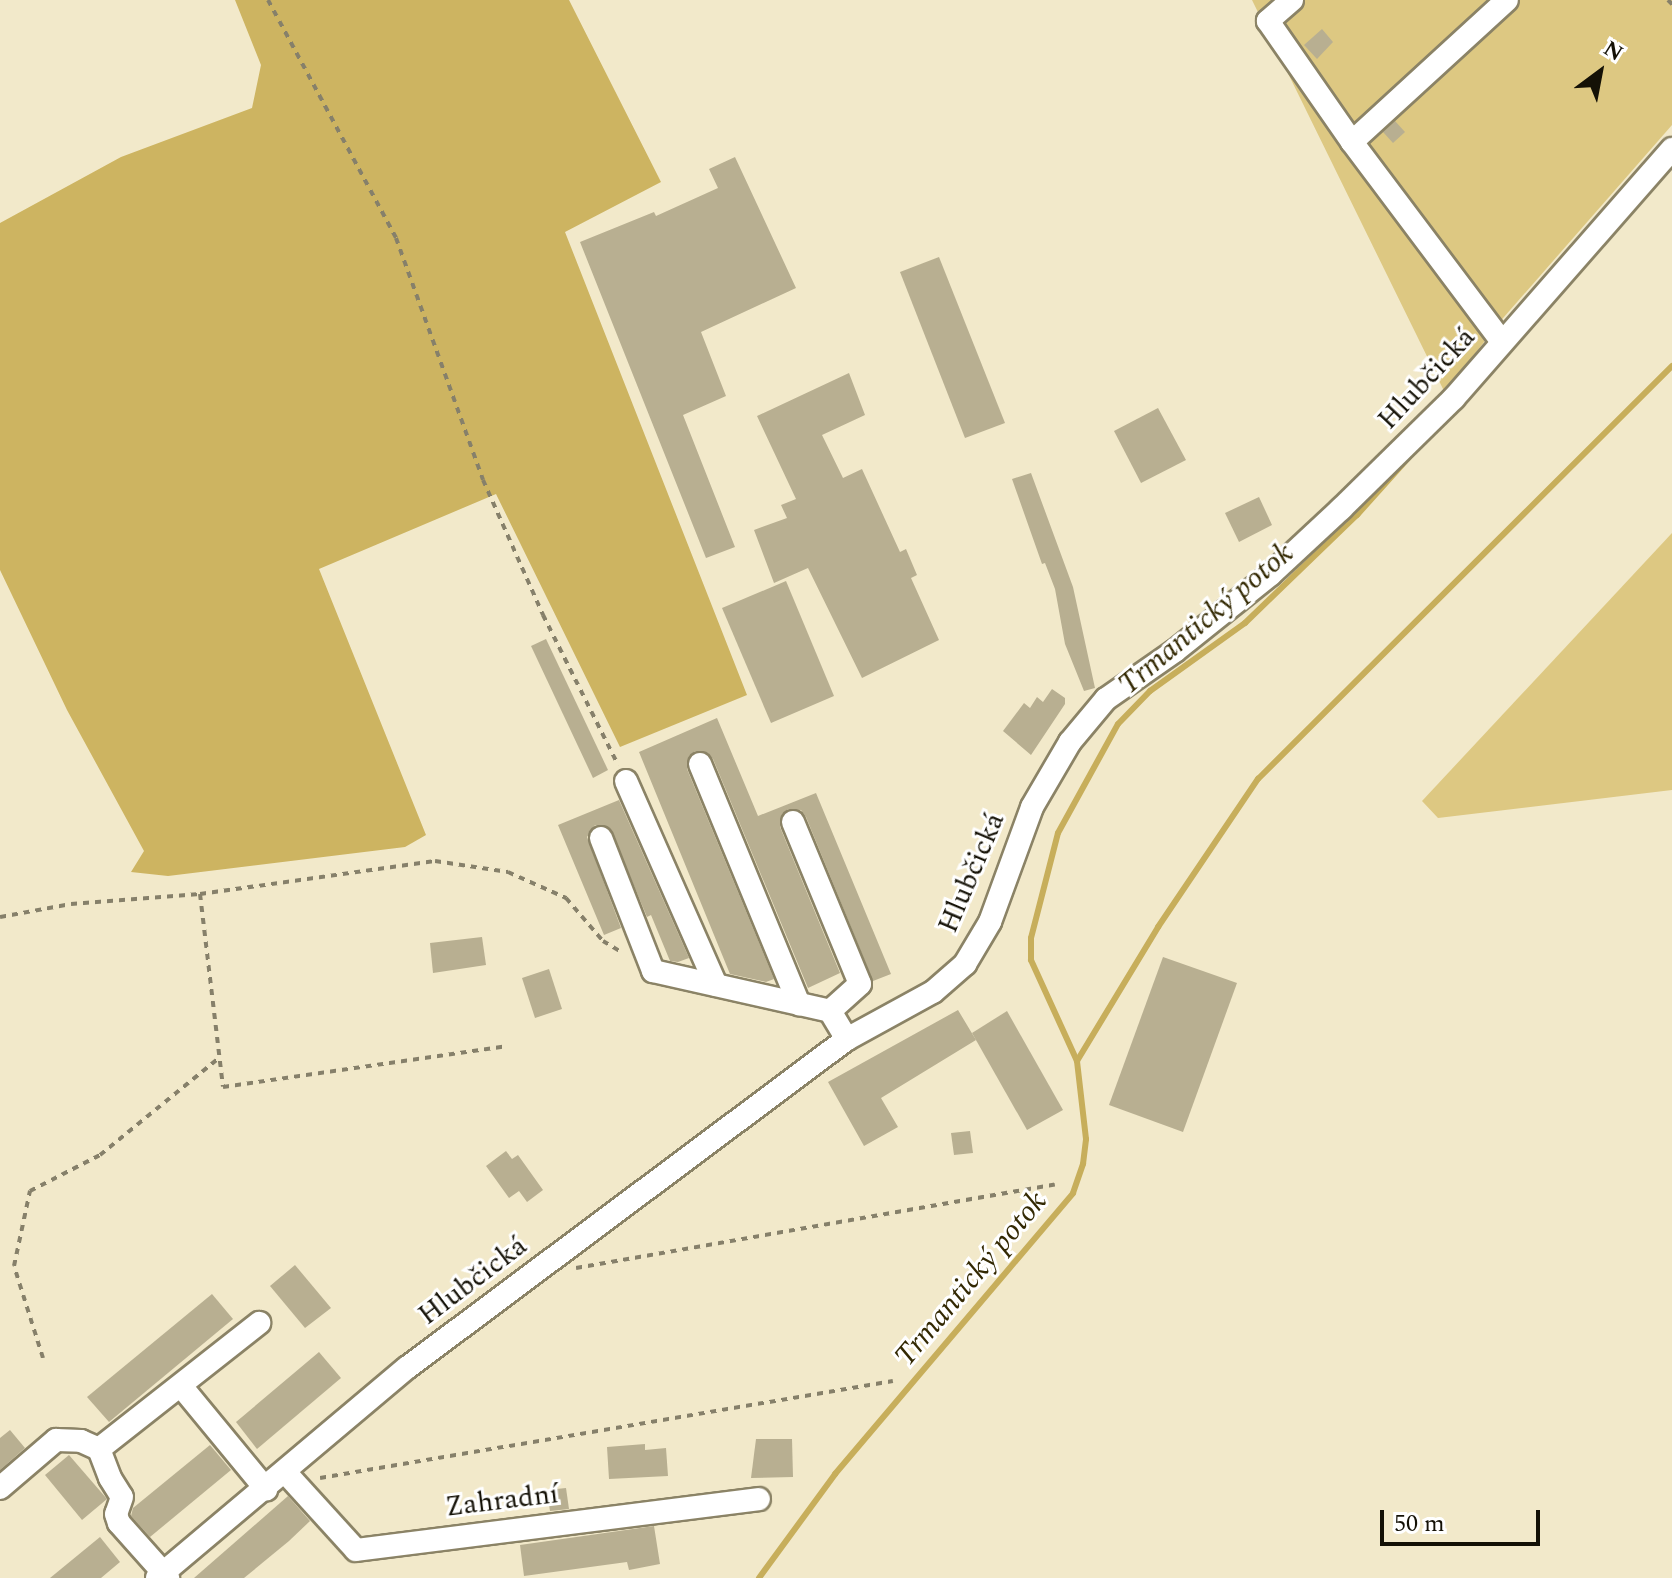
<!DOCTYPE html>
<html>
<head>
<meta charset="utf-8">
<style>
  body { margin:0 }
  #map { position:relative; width:1672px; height:1578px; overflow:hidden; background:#f2e9ca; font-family:Spectral,serif }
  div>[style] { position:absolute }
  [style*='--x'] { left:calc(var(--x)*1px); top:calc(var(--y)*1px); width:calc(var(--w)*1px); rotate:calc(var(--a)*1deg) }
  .green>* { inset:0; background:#ddc882 }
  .forest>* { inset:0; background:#cdb461 }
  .stream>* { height:6px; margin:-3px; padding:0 3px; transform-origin:3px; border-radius:3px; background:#c7ae5b }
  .building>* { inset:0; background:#b8af91 }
  .path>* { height:4px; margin-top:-2px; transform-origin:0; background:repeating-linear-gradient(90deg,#86806a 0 6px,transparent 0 12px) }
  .roads { filter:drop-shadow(2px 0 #8b8366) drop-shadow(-2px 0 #8b8366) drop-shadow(0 2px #8b8366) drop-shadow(0 -2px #8b8366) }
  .minor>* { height:22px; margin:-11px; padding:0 11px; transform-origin:11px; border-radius:11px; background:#fff }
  span { translate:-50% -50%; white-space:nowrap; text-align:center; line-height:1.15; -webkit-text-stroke:6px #fff; paint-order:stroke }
  .street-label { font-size:28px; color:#141106 }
  .water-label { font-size:30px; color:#332903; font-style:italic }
  .north { position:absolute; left:1560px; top:32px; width:80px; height:80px; -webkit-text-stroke:6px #fff; paint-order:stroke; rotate:32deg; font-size:22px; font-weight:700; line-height:32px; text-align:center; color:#141106 }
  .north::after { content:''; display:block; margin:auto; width:28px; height:36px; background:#141106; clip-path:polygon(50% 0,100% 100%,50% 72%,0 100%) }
  .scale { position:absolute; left:1380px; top:1510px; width:160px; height:36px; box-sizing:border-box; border:4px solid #141106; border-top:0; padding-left:10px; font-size:24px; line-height:28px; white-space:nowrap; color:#141106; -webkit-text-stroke:6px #fff; paint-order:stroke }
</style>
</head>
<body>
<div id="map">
  <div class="green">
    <div style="clip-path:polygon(1252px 0,1672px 0,1672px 125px,1497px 325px,1445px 393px)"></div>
    <div style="clip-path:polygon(1672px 533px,1672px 790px,1438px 818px,1422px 801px)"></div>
  </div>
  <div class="forest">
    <div style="clip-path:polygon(235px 0,569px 0,661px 182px,565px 232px,747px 695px,620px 747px,496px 494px,319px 569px,426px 835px,405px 847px,168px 876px,131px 872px,144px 851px,67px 710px,0 570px,0 223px,121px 157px,252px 108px,261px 65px)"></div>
  </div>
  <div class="stream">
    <div style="--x:1077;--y:1061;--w:157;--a:-58.8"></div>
    <div style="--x:1158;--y:927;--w:179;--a:-56"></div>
    <div style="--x:1258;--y:779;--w:585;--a:-44.93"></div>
    <div style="--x:759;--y:1578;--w:129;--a:-53.8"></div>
    <div style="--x:835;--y:1474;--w:368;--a:-49.7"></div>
    <div style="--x:1073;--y:1193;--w:31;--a:-71"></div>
    <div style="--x:1083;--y:1164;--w:25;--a:-83"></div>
    <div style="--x:1086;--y:1139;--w:79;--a:-96.6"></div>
    <div style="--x:1077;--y:1061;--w:111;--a:-114.5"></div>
    <div style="--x:1031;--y:960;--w:22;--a:-90"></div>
    <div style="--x:1031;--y:938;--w:108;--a:-75.6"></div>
    <div style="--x:1058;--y:833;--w:124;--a:-61.2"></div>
    <div style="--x:1118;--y:724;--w:46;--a:-45.9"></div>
    <div style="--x:1150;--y:691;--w:117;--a:-35.6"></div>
    <div style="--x:1245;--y:623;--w:156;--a:-44"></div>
    <div style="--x:1357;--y:515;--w:79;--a:-48.1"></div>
  </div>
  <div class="building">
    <div style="clip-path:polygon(1322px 29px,1333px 42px,1317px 59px,1304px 45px)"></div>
    <div style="clip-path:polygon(1395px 121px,1405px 132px,1393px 143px,1383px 132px)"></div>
    <div style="clip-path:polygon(735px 157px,796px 288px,701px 332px,726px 396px,683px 415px,735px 547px,706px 558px,580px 242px,654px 212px,656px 216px,718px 188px,709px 169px)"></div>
    <div style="clip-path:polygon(939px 257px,1005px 423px,965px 438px,900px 272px)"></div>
    <div style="clip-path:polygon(849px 373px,865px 415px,822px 435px,843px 478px,862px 469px,900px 552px,906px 549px,917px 575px,911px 578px,939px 640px,862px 678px,808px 568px,774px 583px,754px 530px,787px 518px,781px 505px,796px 499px,757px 416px)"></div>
    <div style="clip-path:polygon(1158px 408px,1186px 460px,1141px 483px,1114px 431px)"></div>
    <div style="clip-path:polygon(1031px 473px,1073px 587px,1095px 688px,1084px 691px,1065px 644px,1055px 589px,1045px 563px,1042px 564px,1012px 479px)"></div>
    <div style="clip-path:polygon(1259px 497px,1272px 525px,1239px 542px,1225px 513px)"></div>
    <div style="clip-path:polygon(786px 581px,834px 696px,771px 723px,722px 608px)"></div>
    <div style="clip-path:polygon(546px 639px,608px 770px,593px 778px,531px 646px)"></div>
    <div style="clip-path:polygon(1052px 689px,1065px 698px,1065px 704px,1031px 755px,1003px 731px,1024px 703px,1030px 708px,1037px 697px,1043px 702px)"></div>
    <div style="clip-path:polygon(717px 718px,758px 816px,816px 793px,891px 974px,873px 981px,806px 817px,801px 810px,788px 809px,782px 814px,780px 827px,840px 973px,808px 988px,713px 759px,708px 753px,695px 751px,689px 756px,687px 769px,774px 979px,766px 982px,730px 974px,639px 752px)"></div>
    <div style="clip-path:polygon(619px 800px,689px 958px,678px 962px,670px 961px,651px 915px,647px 917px,610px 828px,595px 825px,587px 837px,621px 928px,604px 935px,558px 825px)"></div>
    <div style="clip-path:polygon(482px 937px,486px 965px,433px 973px,430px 943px)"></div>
    <div style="clip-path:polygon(1163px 957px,1237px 983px,1183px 1132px,1109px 1105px)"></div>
    <div style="clip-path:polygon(549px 969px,562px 1009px,535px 1018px,522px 978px)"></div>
    <div style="clip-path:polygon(958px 1010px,976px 1040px,881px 1098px,898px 1127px,864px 1146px,828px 1082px)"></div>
    <div style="clip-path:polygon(1007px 1011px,1063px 1110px,1027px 1130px,972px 1033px)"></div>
    <div style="clip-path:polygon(970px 1131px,973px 1153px,954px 1155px,951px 1133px)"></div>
    <div style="clip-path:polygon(506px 1151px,512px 1159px,518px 1155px,543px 1190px,527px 1202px,519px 1191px,509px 1198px,486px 1166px)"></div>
    <div style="clip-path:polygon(295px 1265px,331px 1308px,305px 1328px,270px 1286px)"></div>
    <div style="clip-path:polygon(212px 1294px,233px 1319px,109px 1422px,87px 1397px)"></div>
    <div style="clip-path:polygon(319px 1352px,341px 1378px,257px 1449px,236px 1422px)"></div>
    <div style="clip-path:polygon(10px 1430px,25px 1448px,0 1470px,0 1438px)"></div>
    <div style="clip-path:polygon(756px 1439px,792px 1439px,793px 1477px,751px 1478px)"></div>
    <div style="clip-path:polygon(645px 1444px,645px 1450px,666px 1448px,668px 1476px,609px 1479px,607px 1447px)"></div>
    <div style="clip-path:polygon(210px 1445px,231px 1470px,150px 1537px,131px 1516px,133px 1508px)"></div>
    <div style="clip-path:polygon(69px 1455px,107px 1499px,82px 1520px,45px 1475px)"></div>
    <div style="clip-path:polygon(566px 1488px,569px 1509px,550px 1511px,547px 1490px)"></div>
    <div style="clip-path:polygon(288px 1496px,310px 1521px,289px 1541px,244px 1578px,194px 1578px)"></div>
    <div style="clip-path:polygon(654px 1526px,660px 1564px,629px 1570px,627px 1562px,524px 1576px,520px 1545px)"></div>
    <div style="clip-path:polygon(100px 1537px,120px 1562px,101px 1578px,50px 1578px)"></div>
  </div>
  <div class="path">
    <div style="--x:268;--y:0;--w:270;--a:61.7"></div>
    <div style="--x:396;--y:238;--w:257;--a:70.2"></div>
    <div style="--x:483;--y:480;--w:148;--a:66"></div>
    <div style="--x:543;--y:615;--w:168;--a:63.4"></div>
    <div style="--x:1668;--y:0;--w:6;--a:45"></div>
    <div style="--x:200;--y:894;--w:194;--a:83.2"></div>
    <div style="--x:223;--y:1087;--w:286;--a:-8.2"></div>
    <div style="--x:0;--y:917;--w:72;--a:-10.4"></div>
    <div style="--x:71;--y:904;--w:129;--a:-4.4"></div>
    <div style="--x:200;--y:894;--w:237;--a:-8"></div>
    <div style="--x:435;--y:861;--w:74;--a:8.6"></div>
    <div style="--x:508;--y:872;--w:64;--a:24.1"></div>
    <div style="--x:566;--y:898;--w:57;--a:49.3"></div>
    <div style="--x:603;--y:941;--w:23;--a:31"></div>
    <div style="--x:576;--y:1268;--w:486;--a:-9.9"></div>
    <div style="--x:43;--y:1358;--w:96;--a:-107.5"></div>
    <div style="--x:14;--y:1266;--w:77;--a:-78"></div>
    <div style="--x:30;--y:1191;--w:79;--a:-27.2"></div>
    <div style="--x:100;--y:1155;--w:154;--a:-39.2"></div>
    <div style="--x:320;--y:1478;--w:581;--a:-9.61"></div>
  </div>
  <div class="roads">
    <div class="minor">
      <div style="--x:1292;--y:0;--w:32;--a:139"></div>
      <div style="--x:1268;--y:21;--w:147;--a:55.2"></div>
      <div style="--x:1352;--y:142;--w:250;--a:53.1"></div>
      <div style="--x:1352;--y:142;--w:210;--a:-42.5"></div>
      <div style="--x:700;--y:764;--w:260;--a:67.6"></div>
      <div style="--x:626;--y:781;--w:223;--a:66.2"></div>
      <div style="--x:793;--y:822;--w:175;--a:67.5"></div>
      <div style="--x:860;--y:984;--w:40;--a:138"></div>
      <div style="--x:601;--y:838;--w:143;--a:68.6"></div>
      <div style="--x:653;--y:971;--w:181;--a:12.7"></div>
      <div style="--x:830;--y:1011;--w:33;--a:59"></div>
      <div style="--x:181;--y:1386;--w:134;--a:50.5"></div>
      <div style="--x:99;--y:1449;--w:204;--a:-38.2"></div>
      <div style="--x:285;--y:1472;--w:105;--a:47.7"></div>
      <div style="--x:356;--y:1550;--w:406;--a:-7.2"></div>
      <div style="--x:0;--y:1488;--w:74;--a:-40.6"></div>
      <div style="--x:56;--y:1440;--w:25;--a:2"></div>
      <div style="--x:81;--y:1441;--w:20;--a:24"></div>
      <div style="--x:99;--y:1449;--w:31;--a:69"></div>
      <div style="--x:110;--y:1478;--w:22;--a:58"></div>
      <div style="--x:122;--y:1497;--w:18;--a:109"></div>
      <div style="--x:116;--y:1514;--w:9;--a:72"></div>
      <div style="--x:119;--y:1523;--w:74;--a:48.3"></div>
      <div style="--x:157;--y:1578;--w:328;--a:-40.1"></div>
      <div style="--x:408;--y:1367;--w:548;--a:-36.77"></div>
      <div style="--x:847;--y:1039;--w:98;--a:-28.7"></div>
      <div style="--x:933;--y:992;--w:43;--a:-41.2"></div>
      <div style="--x:965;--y:964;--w:49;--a:-59.2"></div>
      <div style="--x:990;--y:922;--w:122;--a:-69.9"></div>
      <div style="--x:1032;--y:807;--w:75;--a:-59.7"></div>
      <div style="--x:1070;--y:742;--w:56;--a:-50.1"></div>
      <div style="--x:1106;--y:699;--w:84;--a:-34.8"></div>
      <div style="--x:1175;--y:651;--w:123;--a:-38.7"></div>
      <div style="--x:1271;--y:574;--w:96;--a:-42.9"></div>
      <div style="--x:1341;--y:509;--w:158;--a:-44.5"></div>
      <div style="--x:1454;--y:398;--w:331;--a:-48.8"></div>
    </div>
  </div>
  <div class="street-label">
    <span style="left:1427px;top:379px;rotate:-47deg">Hlubčická</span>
    <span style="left:972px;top:873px;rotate:-67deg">Hlubčická</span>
    <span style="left:473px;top:1281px;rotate:-37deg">Hlubčická</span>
    <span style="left:502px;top:1501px;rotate:-7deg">Zahradní</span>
  </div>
  <div class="water-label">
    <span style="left:1206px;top:619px;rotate:-40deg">Trmantický potok</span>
    <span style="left:971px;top:1279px;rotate:-50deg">Trmantický potok</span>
  </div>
  <div class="north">N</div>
  <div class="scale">50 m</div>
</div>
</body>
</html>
